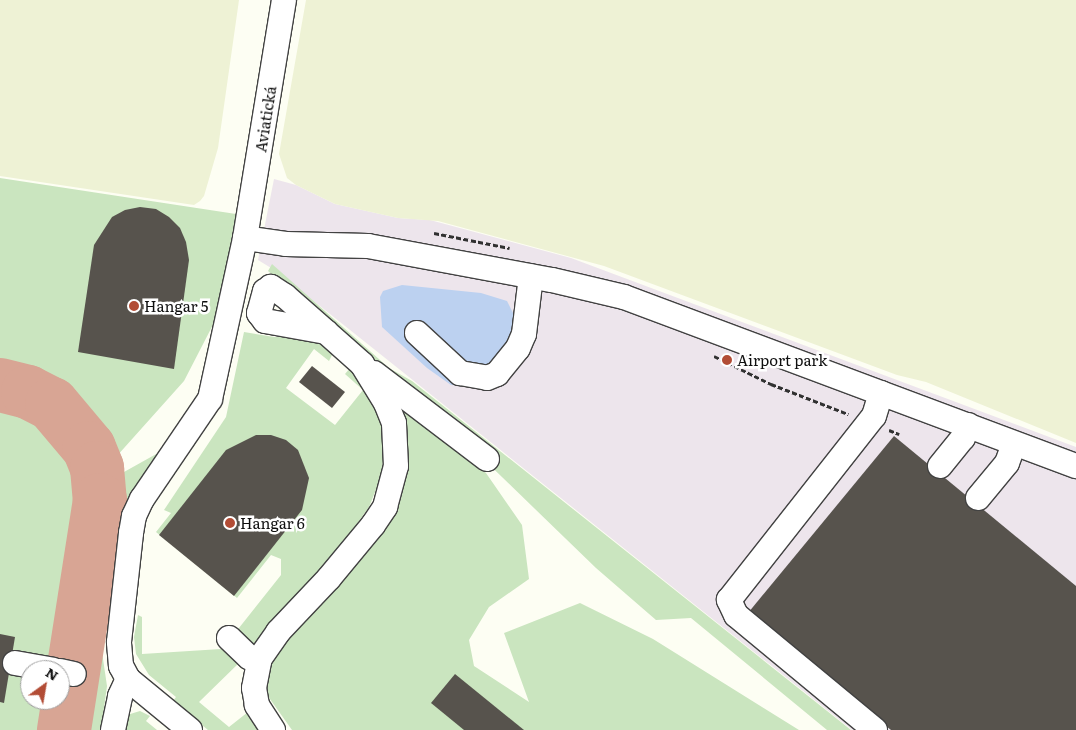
<!DOCTYPE html>
<html>
<head>
<meta charset="utf-8">
<style>
  body { margin:0 }
  #map { position:relative; width:1076px; height:730px; overflow:hidden; background:#fdfef3; font-family:Literata,serif }
  div>[style] { position:absolute }
  [style*='--x'] { left:calc(var(--x)*1px); top:calc(var(--y)*1px); width:calc(var(--w)*1px); rotate:calc(var(--a)*1deg) }
  .industrial>* { inset:0; background:#ede5ec }
  .farmland>* { inset:0; background:#eef2d5 }
  .green>* { inset:0; background:#cae5bf }
  .water>* { inset:0; background:#bcd1f0 }
  .taxiway>* { height:54px; margin:-27px; padding:0 27px; transform-origin:27px; border-radius:27px; background:#d8a594 }
  .building>* { inset:0; background:#57534d }
  .path>* { height:3px; margin-top:-1.5px; transform-origin:0; background:repeating-linear-gradient(90deg,#313131 0 5px,transparent 0 7.5px) }
  .roads { filter:drop-shadow(1px 0 #424242) drop-shadow(-1px 0 #424242) drop-shadow(0 1px #424242) drop-shadow(0 -1px #424242) }
  .minor>* { height:24px; margin:-12px; padding:0 12px; transform-origin:12px; border-radius:12px; background:#fff }
  .dots>* { width:14px; height:14px; translate:-50% -50%; box-sizing:border-box; border:2px solid #fff; border-radius:50% }
  span { translate:-50% -50%; white-space:nowrap; text-align:center; line-height:1.15; -webkit-text-stroke:5px #fff; paint-order:stroke }
  .street-label { font-size:15px; color:#0f0f0f }
  .poi-label { font-size:15px; color:#0f0f0f }
  .left { translate:0 -50%; text-align:left }
  .north { position:absolute; left:20px; top:660px; width:50px; height:50px; box-sizing:border-box; background:#fff; border:1px solid #9f9f9f; border-radius:50%; rotate:32deg; font-size:14px; font-weight:700; line-height:20px; text-align:center; color:#0f0f0f }
  .north::after { content:''; display:block; margin:auto; width:18px; height:22px; background:#b24c35; clip-path:polygon(50% 0,100% 100%,50% 72%,0 100%) }
</style>
</head>
<body>
<div id="map">
  <div class="industrial">
    <div style="clip-path:polygon(274px 179px,296px 185px,335px 204px,398px 218px,430px 220px,571px 258px,1076px 447px,1076px 730px,852px 730px,276px 271px,258px 260px)"></div>
  </div>
  <div class="farmland">
    <div style="clip-path:polygon(0 0,239px 0,218px 148px,204px 196px,200px 201px,194px 205px,0 176px)"></div>
    <div style="clip-path:polygon(306px 0,1076px 0,1076px 443px,926px 382px,897px 375px,604px 266px,438px 221px,398px 218px,335px 204px,296px 185px,287px 178px,279px 154px)"></div>
  </div>
  <div class="green">
    <div style="clip-path:polygon(0 178px,236px 214px,217px 317px,184px 381px,82px 495px,54px 670px,30px 670px,30px 700px,50px 700px,45px 730px,0 730px)"></div>
    <div style="clip-path:polygon(272px 264px,389px 368px,412px 381px,851px 730px,827px 730px,691px 618px,656px 620px,596px 568px,412px 390px,389px 376px,268px 271px)"></div>
    <div style="clip-path:polygon(244px 332px,274px 337px,309px 337px,320px 342px,333px 353px,329px 361px,314px 349px,286px 388px,335px 425px,363px 390px,345px 374px,350px 368px,363px 384px,384px 425px,385px 446px,381px 477px,369px 507px,330px 562px,253px 648px,235px 633px,281px 575px,281px 559px,271px 555px,237px 598px,156px 532px,171px 513px,164px 510px,226px 417px)"></div>
    <div style="clip-path:polygon(395px 395px,486px 473px,522px 525px,529px 579px,489px 607px,469px 640px,474px 666px,529px 702px,504px 633px,580px 603px,653px 639px,799px 730px,292px 730px,265px 692px,268px 668px,282px 644px,376px 539px,400px 497px,406px 476px,408px 449px)"></div>
    <div style="clip-path:polygon(158px 453px,122px 508px,116px 529px,124px 472px)"></div>
    <div style="clip-path:polygon(106px 581px,111px 582px,113px 586px,102px 652px,107px 686px,101px 730px,83px 730px)"></div>
    <div style="clip-path:polygon(138px 615px,142px 617px,142px 654px,221px 649px,224px 646px,241px 661px,199px 702px,229px 727px,248px 712px,260px 730px,208px 730px,173px 701px,176px 697px,149px 675px,136px 654px,134px 637px)"></div>
    <div style="clip-path:polygon(140px 711px,150px 716px,146px 721px,157px 730px,120px 730px,127px 715px)"></div>
  </div>
  <div class="water">
    <div style="clip-path:polygon(402px 285px,481px 293px,507px 301px,515px 317px,509px 348px,471px 386px,451px 385px,427px 368px,382px 327px,380px 297px,383px 291px)"></div>
  </div>
  <div class="taxiway">
    <div style="--x:0;--y:385;--w:29;--a:14"></div>
    <div style="--x:28;--y:392;--w:27;--a:27"></div>
    <div style="--x:52;--y:404;--w:57;--a:49.9"></div>
    <div style="--x:89;--y:448;--w:22;--a:68"></div>
    <div style="--x:97;--y:468;--w:32;--a:85"></div>
    <div style="--x:100;--y:500;--w:233;--a:98.9"></div>
  </div>
  <div class="building">
    <div style="clip-path:polygon(140px 207px,156px 209px,169px 217px,180px 228px,186px 242px,189px 260px,174px 369px,78px 352px,94px 245px,112px 217px,125px 210px)"></div>
    <div style="clip-path:polygon(312px 366px,345px 392px,332px 408px,299px 382px)"></div>
    <div style="clip-path:polygon(256px 435px,271px 435px,286px 440px,298px 450px,309px 478px,302px 510px,234px 596px,159px 535px,226px 450px)"></div>
    <div style="clip-path:polygon(894px 436px,1076px 586px,1076px 730px,891px 730px,748px 613px)"></div>
    <div style="clip-path:polygon(0 634px,15px 637px,4px 703px,0 702px)"></div>
    <div style="clip-path:polygon(455px 674px,524px 730px,464px 730px,431px 703px)"></div>
  </div>
  <div class="path">
    <div style="--x:434;--y:233;--w:77;--a:11.2"></div>
    <div style="--x:714;--y:356;--w:64;--a:26.2"></div>
    <div style="--x:771;--y:384;--w:83;--a:21.3"></div>
    <div style="--x:889;--y:430;--w:11;--a:22"></div>
  </div>
  <div class="roads">
    <div class="minor">
      <div style="--x:245;--y:238;--w:41;--a:8.3"></div>
      <div style="--x:286;--y:244;--w:82;--a:1.4"></div>
      <div style="--x:368;--y:246;--w:187;--a:10.5"></div>
      <div style="--x:552;--y:280;--w:74;--a:13.3"></div>
      <div style="--x:624;--y:297;--w:483;--a:20.5"></div>
      <div style="--x:417;--y:333;--w:59;--a:42.9"></div>
      <div style="--x:460;--y:373;--w:27;--a:10"></div>
      <div style="--x:487;--y:378;--w:11;--a:-22"></div>
      <div style="--x:497;--y:374;--w:33;--a:-51"></div>
      <div style="--x:518;--y:348;--w:15;--a:-67"></div>
      <div style="--x:524;--y:334;--w:58;--a:-83.1"></div>
      <div style="--x:374;--y:373;--w:142;--a:37.3"></div>
      <div style="--x:940;--y:466;--w:36;--a:-51"></div>
      <div style="--x:963;--y:438;--w:14;--a:-69"></div>
      <div style="--x:978;--y:498;--w:45;--a:-50.4"></div>
      <div style="--x:1007;--y:463;--w:20;--a:-70"></div>
      <div style="--x:229;--y:638;--w:28;--a:44"></div>
      <div style="--x:249;--y:657;--w:11;--a:27"></div>
      <div style="--x:15;--y:663;--w:39;--a:10"></div>
      <div style="--x:60;--y:671;--w:14;--a:12"></div>
      <div style="--x:113;--y:730;--w:35;--a:-78"></div>
      <div style="--x:120;--y:696;--w:19;--a:-65"></div>
      <div style="--x:190;--y:730;--w:80;--a:-140.6"></div>
      <div style="--x:128;--y:679;--w:15;--a:-118"></div>
      <div style="--x:121;--y:666;--w:24;--a:-95"></div>
      <div style="--x:119;--y:642;--w:110;--a:-83.7"></div>
      <div style="--x:131;--y:533;--w:17;--a:-80"></div>
      <div style="--x:134;--y:516;--w:19;--a:-65"></div>
      <div style="--x:142;--y:499;--w:121;--a:-55.8"></div>
      <div style="--x:210;--y:399;--w:165;--a:-77.7"></div>
      <div style="--x:245;--y:238;--w:241;--a:-80.7"></div>
      <div style="--x:273;--y:730;--w:30;--a:-123"></div>
      <div style="--x:257;--y:705;--w:17;--a:-100"></div>
      <div style="--x:254;--y:688;--w:31;--a:-79"></div>
      <div style="--x:260;--y:658;--w:32;--a:-55"></div>
      <div style="--x:278;--y:632;--w:74;--a:-46.6"></div>
      <div style="--x:329;--y:578;--w:69;--a:-50.3"></div>
      <div style="--x:373;--y:525;--w:22;--a:-56"></div>
      <div style="--x:385;--y:507;--w:42;--a:-75"></div>
      <div style="--x:396;--y:466;--w:43;--a:-92.7"></div>
      <div style="--x:394;--y:423;--w:22;--a:-112"></div>
      <div style="--x:386;--y:403;--w:46;--a:-121.6"></div>
      <div style="--x:362;--y:364;--w:48;--a:-138.4"></div>
      <div style="--x:326;--y:332;--w:55;--a:-138.7"></div>
      <div style="--x:285;--y:296;--w:17;--a:-147"></div>
      <div style="--x:271;--y:287;--w:7;--a:146"></div>
      <div style="--x:265;--y:291;--w:23;--a:105"></div>
      <div style="--x:259;--y:313;--w:10;--a:53"></div>
      <div style="--x:265;--y:321;--w:62;--a:10.2"></div>
      <div style="--x:875;--y:730;--w:180;--a:-140.4"></div>
      <div style="--x:736;--y:615;--w:17;--a:-115"></div>
      <div style="--x:729;--y:600;--w:234;--a:-51.8"></div>
      <div style="--x:874;--y:416;--w:24;--a:-73"></div>
    </div>
  </div>
  <div class="dots">
    <div style="left:134px;top:306px;background:#b24c35"></div>
    <div style="left:727px;top:360px;background:#b24c35"></div>
    <div style="left:230px;top:523px;background:#b24c35"></div>
  </div>
  <div class="street-label">
    <span style="left:265px;top:119px;rotate:-81deg">Aviatická</span>
  </div>
  <div class="poi-label">
    <span class="left" style="left:144px;top:306px">Hangar 5</span>
    <span class="left" style="left:737px;top:360px">Airport park</span>
    <span class="left" style="left:240px;top:523px">Hangar 6</span>
  </div>
  <div class="north">N</div>
</div>
</body>
</html>
